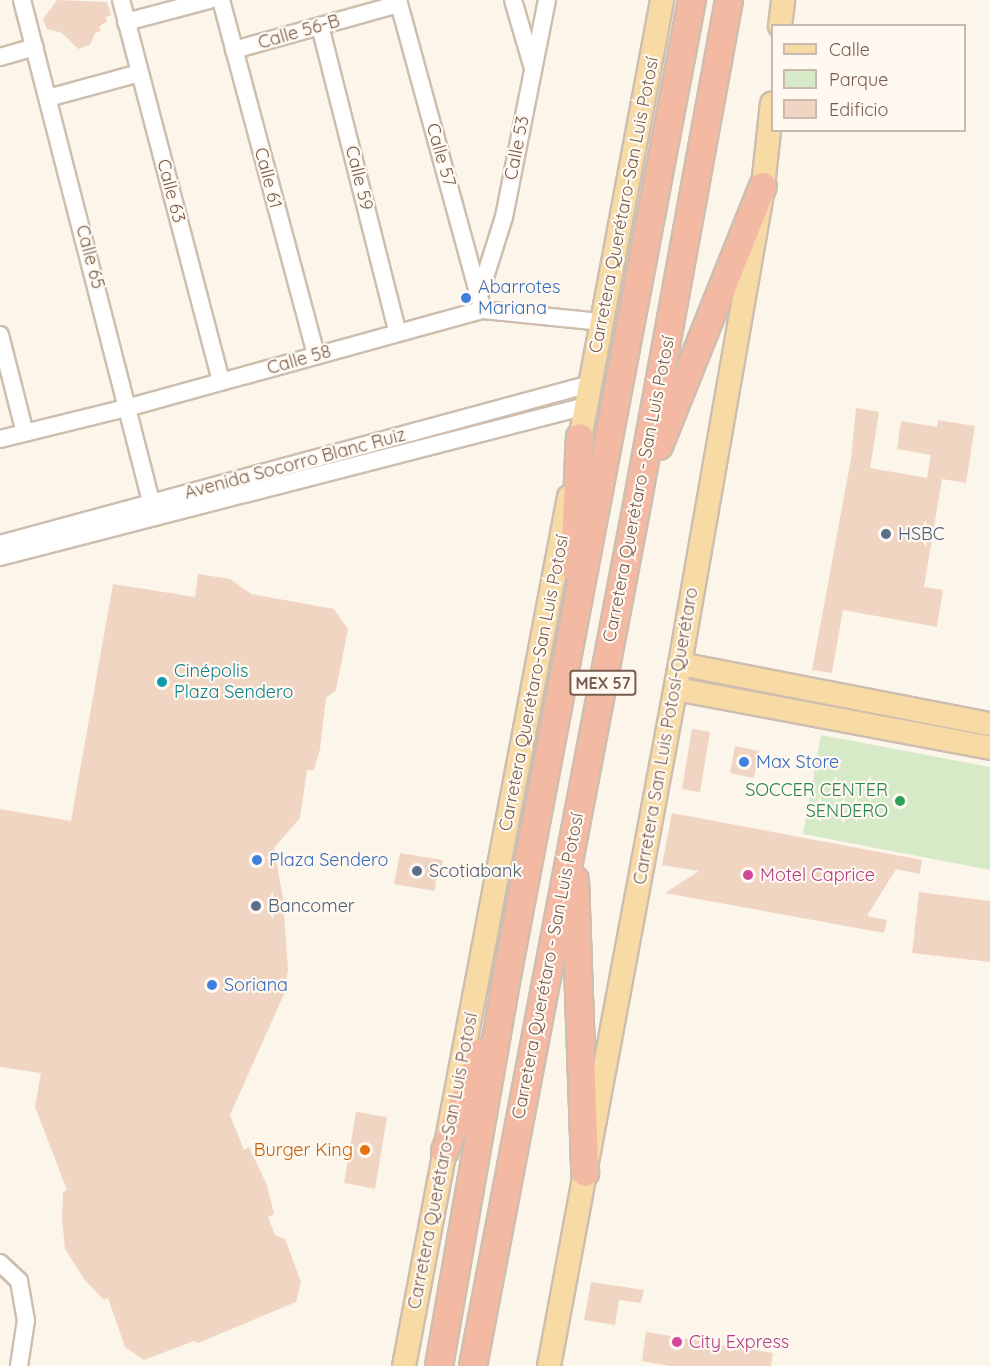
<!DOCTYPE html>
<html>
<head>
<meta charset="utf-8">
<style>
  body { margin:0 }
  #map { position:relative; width:990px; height:1366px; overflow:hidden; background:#fcf5ea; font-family:Quicksand,sans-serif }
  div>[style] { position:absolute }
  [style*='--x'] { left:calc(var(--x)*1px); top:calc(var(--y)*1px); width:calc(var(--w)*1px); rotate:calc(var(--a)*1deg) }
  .green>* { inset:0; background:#d6eac8 }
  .building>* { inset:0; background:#f1d5c3 }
  .roads { filter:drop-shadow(2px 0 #cebeaf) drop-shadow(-2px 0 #cebeaf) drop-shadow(0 2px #cebeaf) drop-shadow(0 -2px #cebeaf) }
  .minor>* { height:16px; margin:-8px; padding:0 8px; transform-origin:8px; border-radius:8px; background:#fff }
  .major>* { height:22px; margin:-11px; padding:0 11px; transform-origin:11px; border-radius:11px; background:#f8daa5 }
  .highway>* { height:26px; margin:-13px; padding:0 13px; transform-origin:13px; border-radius:13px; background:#f4b9a3 }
  .dots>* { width:16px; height:16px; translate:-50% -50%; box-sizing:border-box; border:3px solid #fff9f1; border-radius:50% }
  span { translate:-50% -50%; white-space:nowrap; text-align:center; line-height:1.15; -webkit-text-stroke:4.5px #fff9f1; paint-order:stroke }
  .shield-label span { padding:2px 4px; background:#fff9f1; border:2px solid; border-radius:4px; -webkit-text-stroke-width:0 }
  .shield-label { font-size:16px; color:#775c4d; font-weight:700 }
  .street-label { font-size:18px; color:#775c4d }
  .shop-label { font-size:18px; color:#366cbe }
  .left { translate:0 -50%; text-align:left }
  .service-label { font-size:18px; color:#4e5e75 }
  .culture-label { font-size:18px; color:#0d838f }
  .leisure-label { font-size:18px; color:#27864d }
  .right { translate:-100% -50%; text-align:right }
  .hotel-label { font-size:18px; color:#b23c85 }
  .food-label { font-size:18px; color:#c56008 }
  .legend { position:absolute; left:771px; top:24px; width:195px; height:108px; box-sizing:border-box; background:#fff9f1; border:2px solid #c9baaf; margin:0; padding:8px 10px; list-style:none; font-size:18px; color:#775c4d }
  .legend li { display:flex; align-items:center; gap:12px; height:30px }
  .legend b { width:30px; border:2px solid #c9baaf }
</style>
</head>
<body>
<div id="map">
  <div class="green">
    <div style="clip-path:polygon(821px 735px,990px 767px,990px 870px,803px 834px)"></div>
  </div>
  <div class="building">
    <div style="clip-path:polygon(57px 0,107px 2px,111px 15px,106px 17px,107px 21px,99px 27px,101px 31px,95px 33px,90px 45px,78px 49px,62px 33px,47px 29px,43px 19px)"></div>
    <div style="clip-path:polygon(856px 408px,879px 412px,870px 468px,927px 478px,931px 455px,897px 449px,901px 421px,937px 427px,938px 420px,975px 426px,966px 483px,942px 479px,924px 587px,943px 590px,937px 627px,843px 610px,832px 673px,812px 670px,851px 459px)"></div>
    <div style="clip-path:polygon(198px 574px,230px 579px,251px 594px,334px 609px,348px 629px,336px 690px,326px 698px,320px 749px,314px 770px,307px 770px,300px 818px,274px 848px,283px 898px,288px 969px,285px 992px,230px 1115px,244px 1150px,249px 1147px,267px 1185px,274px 1214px,268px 1217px,275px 1235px,285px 1239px,301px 1282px,296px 1302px,198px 1343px,194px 1341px,144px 1360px,125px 1347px,108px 1298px,104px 1300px,84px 1279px,65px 1249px,62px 1218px,63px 1192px,67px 1190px,35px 1107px,41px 1073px,0 1067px,0 809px,71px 821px,113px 584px,195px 597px)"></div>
    <div style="clip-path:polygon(692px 729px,710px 732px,700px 792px,682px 789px)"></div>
    <div style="clip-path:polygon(735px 746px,759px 751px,754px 778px,730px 773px)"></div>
    <div style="clip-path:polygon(672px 813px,922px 860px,920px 874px,896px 869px,867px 916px,887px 920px,884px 933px,665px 893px,699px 871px,662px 865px)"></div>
    <div style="clip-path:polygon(400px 853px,443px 860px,441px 872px,437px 870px,435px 891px,394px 884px)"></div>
    <div style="clip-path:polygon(919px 892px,990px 901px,990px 962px,912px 953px)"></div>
    <div style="clip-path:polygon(356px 1112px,387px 1117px,375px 1189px,344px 1183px)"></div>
    <div style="clip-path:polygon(591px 1282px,644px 1290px,641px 1303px,619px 1300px,615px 1325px,584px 1320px)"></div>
    <div style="clip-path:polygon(646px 1332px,773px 1353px,771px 1366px,670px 1366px,642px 1361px)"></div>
  </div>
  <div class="roads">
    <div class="minor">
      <div style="--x:22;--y:0;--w:530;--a:75.57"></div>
      <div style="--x:121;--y:0;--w:395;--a:75.3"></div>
      <div style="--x:221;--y:0;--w:367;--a:75"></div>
      <div style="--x:398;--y:0;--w:321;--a:74.7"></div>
      <div style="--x:513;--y:0;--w:68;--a:73.7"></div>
      <div style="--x:126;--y:22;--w:86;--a:-14.8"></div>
      <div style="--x:320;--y:26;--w:315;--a:75.8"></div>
      <div style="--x:234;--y:50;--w:171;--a:-15.6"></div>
      <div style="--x:0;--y:57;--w:36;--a:-16"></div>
      <div style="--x:48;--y:98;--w:95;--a:-15.2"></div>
      <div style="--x:480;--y:293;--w:80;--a:-72.5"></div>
      <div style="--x:504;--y:217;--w:221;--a:-78.8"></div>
      <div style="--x:0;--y:335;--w:101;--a:75.7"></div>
      <div style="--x:0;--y:439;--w:134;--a:-13.8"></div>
      <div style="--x:130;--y:407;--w:366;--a:-15.4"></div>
      <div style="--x:483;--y:310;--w:120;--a:5.8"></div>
      <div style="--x:0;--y:544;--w:611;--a:-15.17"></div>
      <div style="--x:0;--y:557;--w:605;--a:-14.45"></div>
      <div style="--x:0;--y:1263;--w:26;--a:43"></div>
      <div style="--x:19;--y:1281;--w:40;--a:80"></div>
      <div style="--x:26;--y:1320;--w:47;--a:98.7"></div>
    </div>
    <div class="major">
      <div style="--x:780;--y:26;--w:26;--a:-83"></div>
      <div style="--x:577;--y:455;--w:463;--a:-79.4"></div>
      <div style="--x:680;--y:664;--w:316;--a:11"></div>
      <div style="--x:676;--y:689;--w:319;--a:10.6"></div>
      <div style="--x:404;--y:1366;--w:885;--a:-79.25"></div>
      <div style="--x:549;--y:1366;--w:714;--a:-79.43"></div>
      <div style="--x:680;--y:664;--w:485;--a:-80.1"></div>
      <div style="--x:763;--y:186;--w:83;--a:-83.8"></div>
    </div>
    <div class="highway">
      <div style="--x:659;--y:446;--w:280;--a:-68.2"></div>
      <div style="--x:574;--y:568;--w:131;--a:-87.4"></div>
      <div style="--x:575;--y:880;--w:293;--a:88"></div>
      <div style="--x:445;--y:1151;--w:106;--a:-69.5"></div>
      <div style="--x:439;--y:1366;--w:380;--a:-80.1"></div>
      <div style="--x:504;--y:992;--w:1010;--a:-79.27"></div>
      <div style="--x:473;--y:1366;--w:883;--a:-79.22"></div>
      <div style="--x:638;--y:499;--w:507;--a:-79.66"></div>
    </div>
  </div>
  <div class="dots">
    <div style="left:466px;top:298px;background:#3f7fe0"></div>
    <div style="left:886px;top:534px;background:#5c6f8a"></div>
    <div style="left:162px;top:682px;background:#0f9aa8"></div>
    <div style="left:744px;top:762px;background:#3f7fe0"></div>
    <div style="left:900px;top:801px;background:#2e9e5b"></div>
    <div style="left:257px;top:860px;background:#3f7fe0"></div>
    <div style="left:417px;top:871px;background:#5c6f8a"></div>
    <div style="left:748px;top:875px;background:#d1479c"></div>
    <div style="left:256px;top:906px;background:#5c6f8a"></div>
    <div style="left:212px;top:985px;background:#3f7fe0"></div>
    <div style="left:365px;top:1150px;background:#e8710a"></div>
    <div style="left:677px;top:1342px;background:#d1479c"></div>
  </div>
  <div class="shield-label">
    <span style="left:603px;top:683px">MEX 57</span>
  </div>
  <div class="street-label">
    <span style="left:299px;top:32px;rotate:-16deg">Calle 56-B</span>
    <span style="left:517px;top:148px;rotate:-79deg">Calle 53</span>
    <span style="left:441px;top:155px;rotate:74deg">Calle 57</span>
    <span style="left:268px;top:178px;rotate:75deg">Calle 61</span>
    <span style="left:359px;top:178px;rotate:76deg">Calle 59</span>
    <span style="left:171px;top:191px;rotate:75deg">Calle 63</span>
    <span style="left:624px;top:205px;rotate:-79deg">Carretera Querétaro-San Luis Potosí</span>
    <span style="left:90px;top:257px;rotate:75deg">Calle 65</span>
    <span style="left:299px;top:360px;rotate:-16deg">Calle 58</span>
    <span style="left:295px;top:464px;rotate:-15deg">Avenida Socorro Blanc Ruiz</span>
    <span style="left:639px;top:489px;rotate:-79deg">Carretera Querétaro - San Luis Potosí</span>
    <span style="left:534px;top:683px;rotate:-79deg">Carretera Querétaro-San Luis Potosí</span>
    <span style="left:666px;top:736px;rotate:-80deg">Carretera San Luis Potosí-Querétaro</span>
    <span style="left:548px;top:966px;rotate:-79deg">Carretera Querétaro - San Luis Potosí</span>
    <span style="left:443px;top:1161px;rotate:-79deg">Carretera Querétaro-San Luis Potosí</span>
  </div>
  <div class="shop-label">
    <span class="left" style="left:478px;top:298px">Abarrotes<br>Mariana</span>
    <span class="left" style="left:756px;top:762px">Max Store</span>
    <span class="left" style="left:269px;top:860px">Plaza Sendero</span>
    <span class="left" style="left:224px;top:985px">Soriana</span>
  </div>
  <div class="service-label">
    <span class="left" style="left:898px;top:534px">HSBC</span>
    <span class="left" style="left:429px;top:871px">Scotiabank</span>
    <span class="left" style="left:268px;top:906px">Bancomer</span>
  </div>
  <div class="culture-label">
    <span class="left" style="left:174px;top:682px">Cinépolis<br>Plaza Sendero</span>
  </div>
  <div class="leisure-label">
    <span class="right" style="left:888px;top:801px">SOCCER CENTER<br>SENDERO</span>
  </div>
  <div class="hotel-label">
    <span class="left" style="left:760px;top:875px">Motel Caprice</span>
    <span class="left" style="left:689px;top:1342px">City Express</span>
  </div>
  <div class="food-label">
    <span class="right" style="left:353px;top:1150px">Burger King</span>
  </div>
  <ul class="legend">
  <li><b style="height:8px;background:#f8daa5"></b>Calle</li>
  <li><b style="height:16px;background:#d6eac8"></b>Parque</li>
  <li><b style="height:16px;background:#f1d5c3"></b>Edificio</li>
  </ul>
</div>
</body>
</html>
